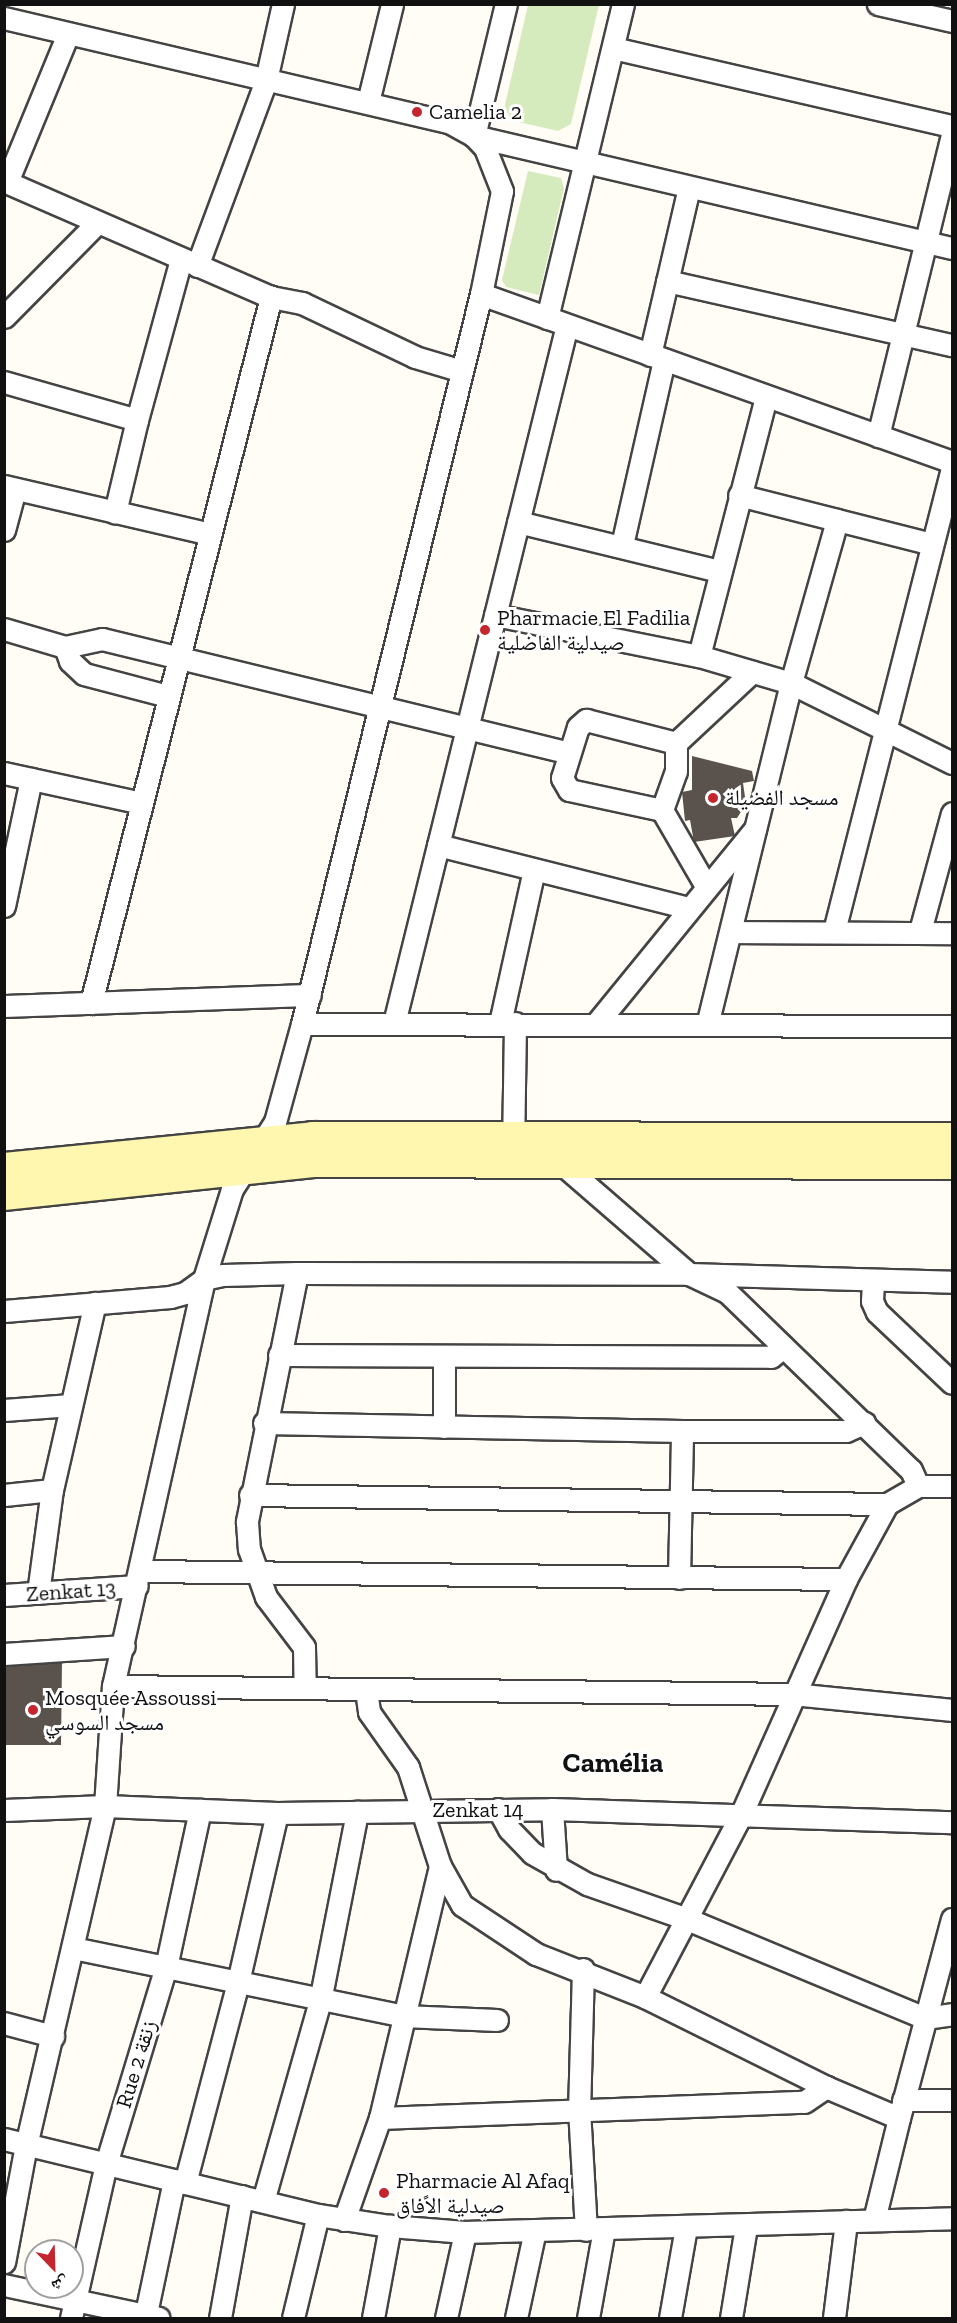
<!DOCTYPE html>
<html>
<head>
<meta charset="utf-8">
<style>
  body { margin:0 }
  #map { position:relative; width:957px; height:2323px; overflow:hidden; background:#fffdf5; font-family:"Zilla Slab","Noto Naskh Arabic",serif }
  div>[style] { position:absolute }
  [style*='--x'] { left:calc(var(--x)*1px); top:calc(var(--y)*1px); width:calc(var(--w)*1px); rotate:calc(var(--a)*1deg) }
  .green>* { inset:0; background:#d5ebbd }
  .building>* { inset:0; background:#5a524d }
  .roads { filter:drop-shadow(2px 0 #444) drop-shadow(-2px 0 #444) drop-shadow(0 2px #444) drop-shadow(0 -2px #444) }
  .street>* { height:21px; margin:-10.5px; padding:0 10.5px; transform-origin:10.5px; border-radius:10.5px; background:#fff }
  .secondary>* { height:30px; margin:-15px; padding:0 15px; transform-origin:15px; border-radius:15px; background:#fff6b0 }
  .dots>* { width:16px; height:16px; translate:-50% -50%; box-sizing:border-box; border:3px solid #fff; border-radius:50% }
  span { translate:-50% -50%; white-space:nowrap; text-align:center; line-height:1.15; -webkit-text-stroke:6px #fff; paint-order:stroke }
  .poi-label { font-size:22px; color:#111 }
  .left { translate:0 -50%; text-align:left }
  .street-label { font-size:22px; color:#111 }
  .district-label { font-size:28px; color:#111; font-weight:700 }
  .frame { position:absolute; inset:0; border:6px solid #111; pointer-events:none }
  .north { position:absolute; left:24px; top:2239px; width:60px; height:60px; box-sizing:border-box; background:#fff; border:2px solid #a0a0a0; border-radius:50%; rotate:157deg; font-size:16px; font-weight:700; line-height:24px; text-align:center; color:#111 }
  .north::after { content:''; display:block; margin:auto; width:21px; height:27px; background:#c4262e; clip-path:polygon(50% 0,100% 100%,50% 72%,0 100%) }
</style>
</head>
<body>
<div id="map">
  <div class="green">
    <div style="clip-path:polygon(528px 5px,599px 5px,571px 124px,558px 131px,510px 120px,504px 109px)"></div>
    <div style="clip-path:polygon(528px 171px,561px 178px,564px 188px,539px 295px,506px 287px,502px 280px)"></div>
  </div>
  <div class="building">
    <div style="clip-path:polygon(692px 756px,752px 771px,754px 781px,743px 783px,746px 804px,737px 818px,731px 818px,735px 836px,694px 842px,690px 820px,685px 821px,682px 792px,692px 790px)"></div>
    <div style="clip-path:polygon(62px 1661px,61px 1745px,4px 1745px,4px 1664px)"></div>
  </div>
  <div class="roads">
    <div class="street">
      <div style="--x:878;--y:4;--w:76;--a:12.9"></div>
      <div style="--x:4;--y:18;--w:457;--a:13.2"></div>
      <div style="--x:449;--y:122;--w:29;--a:29"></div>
      <div style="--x:474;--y:136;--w:16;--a:47"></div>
      <div style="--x:485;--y:148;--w:46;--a:68.4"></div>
      <div style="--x:502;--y:191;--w:105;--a:101.5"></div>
      <div style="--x:481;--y:294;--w:752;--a:103.78"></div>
      <div style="--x:302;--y:1024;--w:102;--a:105.4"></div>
      <div style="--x:275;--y:1122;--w:80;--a:122.7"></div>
      <div style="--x:232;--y:1189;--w:94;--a:107.3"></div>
      <div style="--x:204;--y:1279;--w:417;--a:102.6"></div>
      <div style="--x:113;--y:1686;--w:120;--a:93.8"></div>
      <div style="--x:105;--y:1806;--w:348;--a:103.1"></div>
      <div style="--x:26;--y:2145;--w:119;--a:100.6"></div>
      <div style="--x:613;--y:48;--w:348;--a:13"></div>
      <div style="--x:368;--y:102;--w:101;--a:-76.2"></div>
      <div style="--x:474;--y:136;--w:491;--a:13.2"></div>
      <div style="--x:474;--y:136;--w:136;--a:-76.4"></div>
      <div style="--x:4;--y:181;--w:291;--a:23.5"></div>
      <div style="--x:271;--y:297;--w:32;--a:11"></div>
      <div style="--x:302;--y:303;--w:125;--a:25.5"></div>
      <div style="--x:415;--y:357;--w:49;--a:16.6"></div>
      <div style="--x:7;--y:182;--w:160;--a:-67.6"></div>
      <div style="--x:197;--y:266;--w:198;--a:-69.6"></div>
      <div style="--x:266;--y:80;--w:78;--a:-77.4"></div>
      <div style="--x:667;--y:281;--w:292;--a:12.7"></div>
      <div style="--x:481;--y:294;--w:500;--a:19.63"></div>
      <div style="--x:4;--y:317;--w:132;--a:-45.3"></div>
      <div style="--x:547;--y:318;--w:323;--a:-76.4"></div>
      <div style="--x:650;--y:355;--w:172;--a:-76.9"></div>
      <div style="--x:4;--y:382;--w:138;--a:15.9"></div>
      <div style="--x:137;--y:420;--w:95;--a:103.4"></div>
      <div style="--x:137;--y:420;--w:167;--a:-74.7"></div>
      <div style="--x:878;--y:436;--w:310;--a:-76.2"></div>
      <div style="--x:4;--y:486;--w:212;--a:13.1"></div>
      <div style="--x:837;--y:520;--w:98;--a:14.2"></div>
      <div style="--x:518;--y:522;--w:207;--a:13.7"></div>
      <div style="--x:4;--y:530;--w:42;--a:-75"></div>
      <div style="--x:622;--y:545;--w:190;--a:-77.2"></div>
      <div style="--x:495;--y:615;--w:208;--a:11.4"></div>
      <div style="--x:699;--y:656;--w:96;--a:16.4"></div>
      <div style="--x:791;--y:683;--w:180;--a:26.4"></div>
      <div style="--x:4;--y:629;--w:64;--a:16.4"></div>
      <div style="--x:65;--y:647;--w:15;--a:70"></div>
      <div style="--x:70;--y:661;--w:19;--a:43"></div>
      <div style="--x:84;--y:674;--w:86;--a:14.8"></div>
      <div style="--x:65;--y:647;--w:38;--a:-12"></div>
      <div style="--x:102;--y:639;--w:481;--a:13.7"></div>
      <div style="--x:699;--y:656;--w:268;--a:-75.5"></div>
      <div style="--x:4;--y:773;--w:141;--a:12.3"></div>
      <div style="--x:662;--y:810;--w:95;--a:-167.9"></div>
      <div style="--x:569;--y:790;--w:14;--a:-120"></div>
      <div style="--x:562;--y:778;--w:53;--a:-72.6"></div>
      <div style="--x:578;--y:727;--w:11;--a:-41"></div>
      <div style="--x:586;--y:720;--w:93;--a:14.3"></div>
      <div style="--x:438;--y:845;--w:258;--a:14.1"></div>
      <div style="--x:706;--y:886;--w:88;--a:-120.1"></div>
      <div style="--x:662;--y:810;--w:41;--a:-70.3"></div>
      <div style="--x:676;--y:771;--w:28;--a:-90"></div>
      <div style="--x:676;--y:743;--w:104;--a:-43.1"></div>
      <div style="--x:4;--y:906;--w:130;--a:-78"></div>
      <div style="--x:834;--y:931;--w:478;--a:-75.7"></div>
      <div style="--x:920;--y:931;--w:122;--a:-74.8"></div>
      <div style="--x:731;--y:932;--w:221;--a:0.3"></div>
      <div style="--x:91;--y:1003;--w:729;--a:-75.7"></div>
      <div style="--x:4;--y:1006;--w:306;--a:-2.1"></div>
      <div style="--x:394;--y:1023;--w:719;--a:-76.08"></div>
      <div style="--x:500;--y:1023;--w:157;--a:-77.5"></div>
      <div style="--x:302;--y:1024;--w:650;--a:0.18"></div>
      <div style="--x:596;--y:1024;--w:252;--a:-50.8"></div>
      <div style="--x:707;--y:1025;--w:352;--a:-76.2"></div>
      <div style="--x:791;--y:683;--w:169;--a:-74.2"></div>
      <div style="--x:837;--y:520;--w:101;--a:-165.7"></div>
      <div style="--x:513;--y:1151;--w:128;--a:-89.1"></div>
      <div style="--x:562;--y:1159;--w:5;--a:90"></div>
      <div style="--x:562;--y:1164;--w:168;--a:40.9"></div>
      <div style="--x:689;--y:1274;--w:42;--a:25.3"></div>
      <div style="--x:727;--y:1292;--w:256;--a:44.1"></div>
      <div style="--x:911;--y:1470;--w:17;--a:66"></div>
      <div style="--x:297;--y:1273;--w:254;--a:101.4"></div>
      <div style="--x:247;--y:1522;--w:27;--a:86"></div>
      <div style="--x:249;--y:1549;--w:51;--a:70.5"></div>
      <div style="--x:266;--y:1597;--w:63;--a:52.8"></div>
      <div style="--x:304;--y:1647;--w:39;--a:89"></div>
      <div style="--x:873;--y:1282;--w:19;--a:93"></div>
      <div style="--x:872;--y:1301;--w:12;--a:66"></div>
      <div style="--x:877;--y:1312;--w:103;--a:43.4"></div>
      <div style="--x:4;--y:1311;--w:167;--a:-4.8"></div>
      <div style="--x:170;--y:1297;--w:16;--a:-15"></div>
      <div style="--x:185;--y:1293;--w:24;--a:-36"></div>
      <div style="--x:204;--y:1279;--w:19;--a:-12"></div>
      <div style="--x:223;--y:1275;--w:74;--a:-1.5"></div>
      <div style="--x:297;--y:1273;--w:392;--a:0.1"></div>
      <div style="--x:689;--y:1274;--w:263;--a:1.7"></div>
      <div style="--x:279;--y:1355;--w:492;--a:0.2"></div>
      <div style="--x:771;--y:1357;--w:16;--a:-40"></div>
      <div style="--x:444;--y:1356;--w:71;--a:90"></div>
      <div style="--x:4;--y:1410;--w:67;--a:-4.3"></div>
      <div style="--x:264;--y:1423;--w:418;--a:1.1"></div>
      <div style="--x:682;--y:1431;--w:164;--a:0"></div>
      <div style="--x:846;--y:1431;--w:20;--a:-24"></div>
      <div style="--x:4;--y:1495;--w:48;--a:-5.9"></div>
      <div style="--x:250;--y:1495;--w:637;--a:0.81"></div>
      <div style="--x:140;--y:1571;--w:706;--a:0.65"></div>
      <div style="--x:679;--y:1578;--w:147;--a:-88.8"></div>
      <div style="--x:38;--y:1593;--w:104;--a:-82.3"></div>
      <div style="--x:52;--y:1490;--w:192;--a:-77.1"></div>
      <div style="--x:4;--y:1595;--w:133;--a:-3.9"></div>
      <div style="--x:4;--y:1654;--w:120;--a:-3.8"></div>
      <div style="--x:113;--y:1686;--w:680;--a:0.67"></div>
      <div style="--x:793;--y:1694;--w:160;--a:5.7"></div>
      <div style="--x:366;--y:1690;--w:22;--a:82"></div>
      <div style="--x:369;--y:1712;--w:67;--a:54.7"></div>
      <div style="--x:408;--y:1767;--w:104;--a:72.1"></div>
      <div style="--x:440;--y:1866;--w:45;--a:60.6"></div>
      <div style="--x:462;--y:1905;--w:89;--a:33.5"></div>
      <div style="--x:536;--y:1954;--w:117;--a:21.5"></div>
      <div style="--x:645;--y:1997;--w:202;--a:26.4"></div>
      <div style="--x:826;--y:2087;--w:79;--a:23"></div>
      <div style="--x:899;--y:2118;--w:105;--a:103.8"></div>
      <div style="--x:498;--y:1809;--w:23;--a:61"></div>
      <div style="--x:509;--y:1829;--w:33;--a:46"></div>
      <div style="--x:532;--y:1853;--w:63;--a:29.4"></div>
      <div style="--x:587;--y:1884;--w:106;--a:19.3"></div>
      <div style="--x:687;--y:1919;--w:258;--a:22.6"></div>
      <div style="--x:925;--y:2018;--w:27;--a:-8"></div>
      <div style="--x:552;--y:1809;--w:61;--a:86.2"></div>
      <div style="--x:4;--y:1810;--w:101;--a:-2.3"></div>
      <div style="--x:105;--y:1806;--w:172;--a:2.3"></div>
      <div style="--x:277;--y:1813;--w:275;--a:-0.8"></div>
      <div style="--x:552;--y:1809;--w:400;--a:1.9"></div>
      <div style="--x:73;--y:1948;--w:337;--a:11.6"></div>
      <div style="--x:403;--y:2016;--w:94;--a:2.4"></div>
      <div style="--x:583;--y:1969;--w:140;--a:91.6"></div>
      <div style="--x:579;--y:2109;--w:121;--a:86.7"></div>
      <div style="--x:645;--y:1997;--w:206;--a:-62.2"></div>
      <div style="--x:741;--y:1815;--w:258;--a:-66"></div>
      <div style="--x:846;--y:1579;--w:85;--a:-61.3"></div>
      <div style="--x:887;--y:1504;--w:36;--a:-30"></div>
      <div style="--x:918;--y:1486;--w:34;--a:0"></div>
      <div style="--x:4;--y:2023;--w:51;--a:14.9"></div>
      <div style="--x:903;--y:2100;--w:49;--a:0"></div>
      <div style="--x:380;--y:2118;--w:424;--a:-2.2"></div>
      <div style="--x:804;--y:2102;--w:27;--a:-34"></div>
      <div style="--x:899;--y:2118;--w:206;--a:-75.1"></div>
      <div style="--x:4;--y:2139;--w:323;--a:13.6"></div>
      <div style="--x:318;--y:2215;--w:73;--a:8.7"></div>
      <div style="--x:390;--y:2226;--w:75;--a:4.6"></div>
      <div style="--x:465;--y:2232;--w:487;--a:-1.6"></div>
      <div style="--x:185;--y:2183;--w:208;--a:-75.2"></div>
      <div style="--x:238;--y:1982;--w:173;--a:-77"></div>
      <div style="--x:263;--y:2201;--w:208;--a:-74.1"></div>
      <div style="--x:320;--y:2001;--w:193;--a:-78.9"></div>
      <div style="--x:344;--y:2220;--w:108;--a:-70.6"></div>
      <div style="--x:380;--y:2118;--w:259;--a:-76.6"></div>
      <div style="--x:4;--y:2285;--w:158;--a:12"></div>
      <div style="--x:71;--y:2318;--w:158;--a:-77.2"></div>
      <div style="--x:106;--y:2164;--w:206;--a:-73.1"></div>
      <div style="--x:166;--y:1967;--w:161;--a:-77.8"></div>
      <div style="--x:145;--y:2318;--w:141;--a:-78.1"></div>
      <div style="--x:220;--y:2318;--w:124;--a:-79.8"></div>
      <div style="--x:293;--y:2318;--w:106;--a:-76.4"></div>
      <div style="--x:373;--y:2318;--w:94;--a:-79.5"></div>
      <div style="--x:446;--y:2318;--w:88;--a:-77.5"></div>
      <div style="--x:516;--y:2318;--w:90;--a:-77.8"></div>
      <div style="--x:588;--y:2318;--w:90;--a:-79.8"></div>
      <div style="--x:670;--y:2318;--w:92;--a:-80"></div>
      <div style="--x:731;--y:2318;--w:93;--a:-80.7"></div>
      <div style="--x:834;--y:2318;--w:98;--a:-82.9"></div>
    </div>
    <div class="secondary">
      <div style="--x:4;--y:1168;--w:311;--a:-5.7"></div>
      <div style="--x:313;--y:1137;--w:639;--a:0.09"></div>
      <div style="--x:4;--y:1195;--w:310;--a:-6.1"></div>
      <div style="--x:312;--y:1162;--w:640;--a:0.18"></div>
    </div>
  </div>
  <div class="dots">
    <div style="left:417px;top:112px;background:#c4262e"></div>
    <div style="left:485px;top:630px;background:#c4262e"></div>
    <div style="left:713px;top:798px;background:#c4262e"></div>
    <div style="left:33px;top:1710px;background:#c4262e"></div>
    <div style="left:384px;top:2193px;background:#c4262e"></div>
  </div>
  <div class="poi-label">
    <span class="left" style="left:429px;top:112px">Camelia 2</span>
    <span class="left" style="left:497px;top:630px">Pharmacie El Fadilia<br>صيدلية الفاضلية</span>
    <span class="left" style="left:725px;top:798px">مسجد الفضيلة</span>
    <span class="left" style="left:45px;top:1710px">Mosquée Assoussi<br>مسجد السوسي</span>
    <span class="left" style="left:396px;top:2193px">Pharmacie Al Afaq<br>صيدلية الاًفاق</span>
  </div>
  <div class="street-label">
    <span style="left:71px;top:1591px;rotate:-4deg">Zenkat 13</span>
    <span style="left:478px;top:1810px">Zenkat 14</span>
    <span style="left:136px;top:2064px;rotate:-73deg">Rue 2 زنقة</span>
  </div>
  <div class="district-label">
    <span style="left:613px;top:1763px">Camélia</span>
  </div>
  <div class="frame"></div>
  <div class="north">ش</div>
</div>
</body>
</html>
